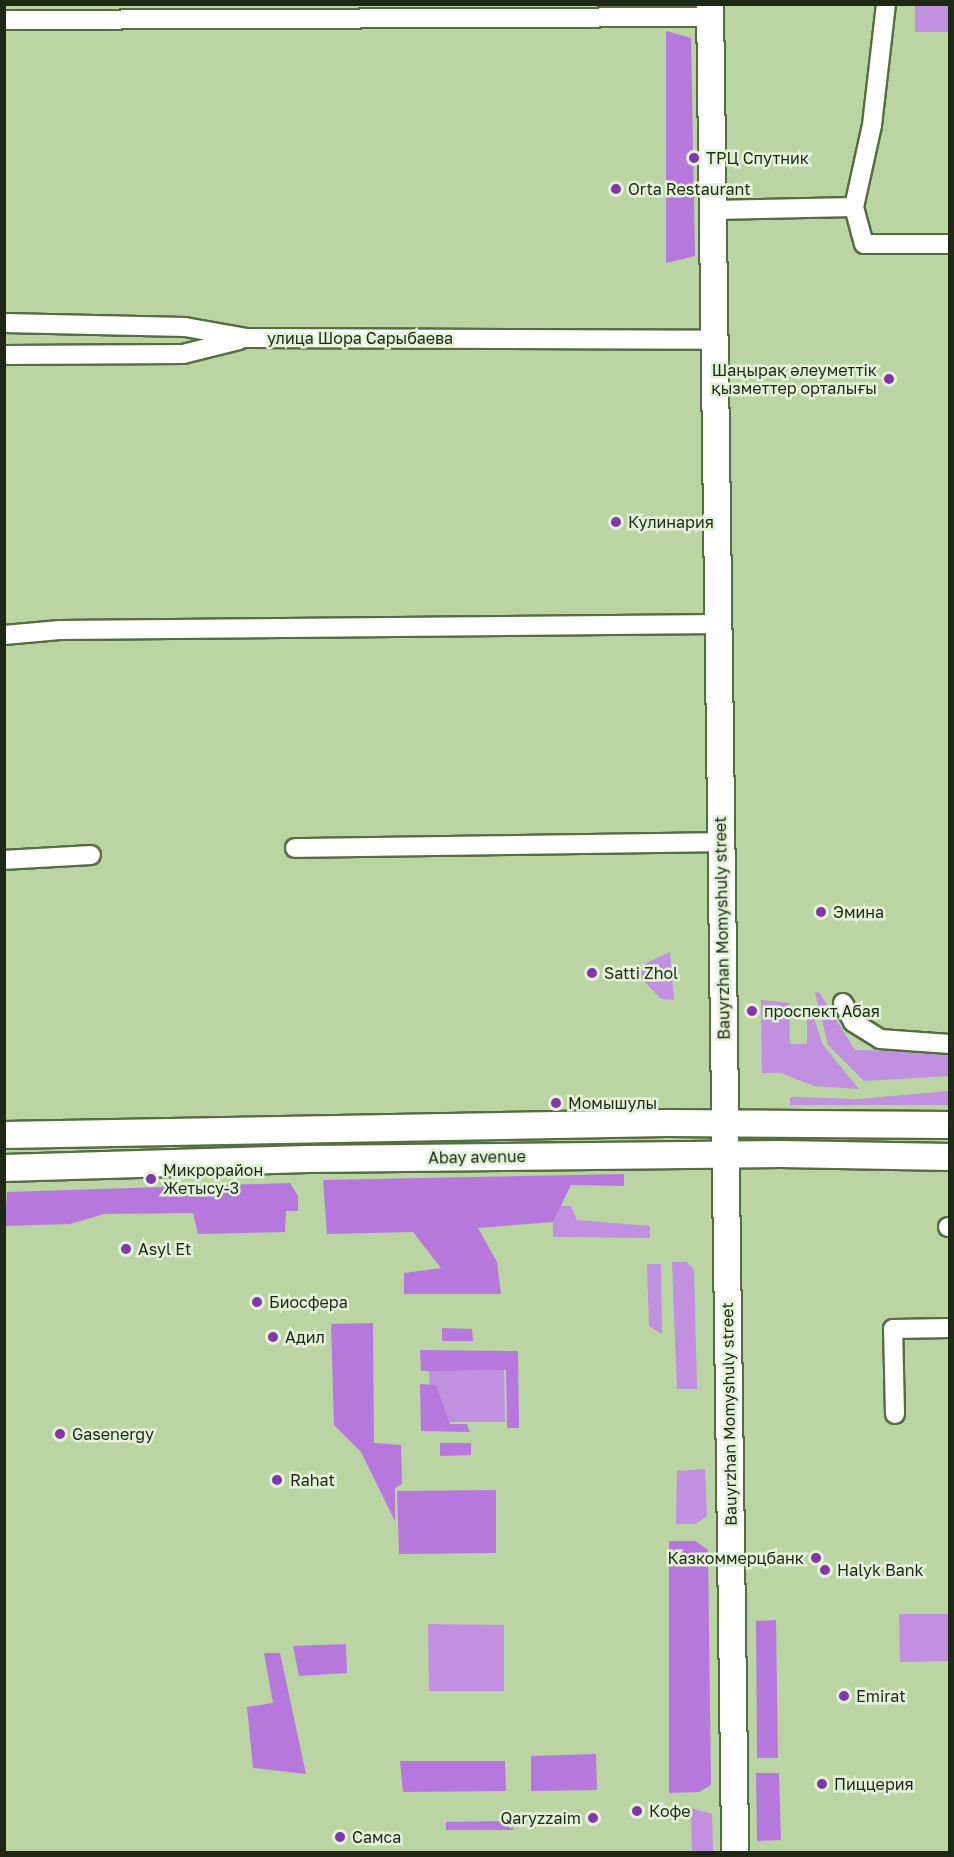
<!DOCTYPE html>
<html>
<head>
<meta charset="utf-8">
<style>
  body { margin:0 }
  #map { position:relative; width:954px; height:1857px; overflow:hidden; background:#bad5a3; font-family:"Golos Text",sans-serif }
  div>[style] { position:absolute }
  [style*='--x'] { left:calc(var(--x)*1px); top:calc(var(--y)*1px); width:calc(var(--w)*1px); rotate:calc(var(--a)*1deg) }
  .green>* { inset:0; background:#c190e1 }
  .forest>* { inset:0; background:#b678dc }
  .roads { filter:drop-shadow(2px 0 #566d40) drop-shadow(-2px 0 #566d40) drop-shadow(0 2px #566d40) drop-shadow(0 -2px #566d40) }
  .street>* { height:18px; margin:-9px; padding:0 9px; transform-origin:9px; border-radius:9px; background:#fff }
  .secondary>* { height:26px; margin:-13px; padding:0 13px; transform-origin:13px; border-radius:13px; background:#fff }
  .dots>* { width:16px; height:16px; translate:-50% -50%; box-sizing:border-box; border:3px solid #e3f1d8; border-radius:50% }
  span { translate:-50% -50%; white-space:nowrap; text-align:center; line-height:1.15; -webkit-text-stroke:5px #e3f1d8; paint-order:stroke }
  .poi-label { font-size:16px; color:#1e2815 }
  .left { translate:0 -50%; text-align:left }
  .right { translate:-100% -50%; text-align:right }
  .street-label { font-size:16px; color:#1e2815 }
  .frame { position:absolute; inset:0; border:6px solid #1e2815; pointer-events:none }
</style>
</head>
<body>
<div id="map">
  <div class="green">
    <div style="clip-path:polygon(915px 5px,949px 5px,949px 32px,915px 32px)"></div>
    <div style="clip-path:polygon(670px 952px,674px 1000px,661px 999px,639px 976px,644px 964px)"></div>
    <div style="clip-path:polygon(815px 992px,819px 992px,855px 1050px,949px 1052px,949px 1076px,864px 1081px,828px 1045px)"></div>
    <div style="clip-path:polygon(761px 1000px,789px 1003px,790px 1044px,807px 1044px,807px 1010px,812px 1012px,823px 1045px,859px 1089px,814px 1086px,781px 1073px,762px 1073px)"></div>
    <div style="clip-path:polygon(949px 1091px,948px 1105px,790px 1105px,790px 1097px,859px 1099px)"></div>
    <div style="clip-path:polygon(553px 1206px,571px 1206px,577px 1220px,650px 1226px,650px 1238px,553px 1237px)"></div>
    <div style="clip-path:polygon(672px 1262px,687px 1262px,694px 1270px,697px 1389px,677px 1389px)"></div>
    <div style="clip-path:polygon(647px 1264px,661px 1264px,662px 1334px,649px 1326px)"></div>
    <div style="clip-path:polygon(429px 1356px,504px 1356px,505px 1422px,430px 1422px)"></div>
    <div style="clip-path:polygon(705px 1469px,707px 1516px,696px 1524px,676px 1524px,677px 1471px)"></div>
    <div style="clip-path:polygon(899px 1614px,949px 1614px,949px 1661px,900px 1662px)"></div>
    <div style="clip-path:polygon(428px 1624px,504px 1625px,504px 1691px,429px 1691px)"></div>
    <div style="clip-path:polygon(691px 1808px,712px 1814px,713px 1852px,692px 1852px)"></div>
  </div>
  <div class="forest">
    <div style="clip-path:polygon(666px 31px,691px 38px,695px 256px,666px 263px)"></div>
    <div style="clip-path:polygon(624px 1174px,624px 1186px,571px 1185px,553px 1222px,478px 1228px,497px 1262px,501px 1294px,404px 1294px,404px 1273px,441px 1268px,413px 1232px,327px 1234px,323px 1180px)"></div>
    <div style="clip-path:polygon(290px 1183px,298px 1196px,298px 1211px,286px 1211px,285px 1232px,198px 1234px,193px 1213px,104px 1214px,70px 1224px,5px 1226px,7px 1192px)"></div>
    <div style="clip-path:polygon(373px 1323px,374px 1443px,401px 1445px,402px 1484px,395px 1488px,395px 1521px,361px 1452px,334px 1425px,331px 1324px)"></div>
    <div style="clip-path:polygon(442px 1328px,472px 1329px,473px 1341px,442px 1341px)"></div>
    <div style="clip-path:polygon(420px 1350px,518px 1351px,519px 1428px,507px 1428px,506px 1370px,421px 1371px)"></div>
    <div style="clip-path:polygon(420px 1384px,436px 1385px,450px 1424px,467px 1424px,470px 1432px,421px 1431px)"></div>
    <div style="clip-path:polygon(440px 1443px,471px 1443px,471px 1455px,440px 1456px)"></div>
    <div style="clip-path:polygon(496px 1490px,496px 1553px,399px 1554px,397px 1491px)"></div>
    <div style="clip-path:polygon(669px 1541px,695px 1541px,708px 1550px,711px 1785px,699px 1792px,669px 1793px)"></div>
    <div style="clip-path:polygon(776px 1620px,778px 1758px,757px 1758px,756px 1621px)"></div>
    <div style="clip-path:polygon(346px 1644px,347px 1673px,299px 1676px,293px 1646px)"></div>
    <div style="clip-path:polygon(264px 1653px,280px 1653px,306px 1774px,253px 1768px,247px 1707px,273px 1703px)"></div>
    <div style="clip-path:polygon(596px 1754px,597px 1790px,531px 1791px,531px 1756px)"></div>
    <div style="clip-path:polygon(400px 1761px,505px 1761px,506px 1791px,403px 1792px)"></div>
    <div style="clip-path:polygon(756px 1773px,779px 1773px,781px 1840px,757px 1841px)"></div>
    <div style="clip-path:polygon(507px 1821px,514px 1830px,446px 1830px,446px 1822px)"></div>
  </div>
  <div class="roads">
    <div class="street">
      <div style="--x:4;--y:20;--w:706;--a:-0.24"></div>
      <div style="--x:854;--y:207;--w:84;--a:-77.6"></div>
      <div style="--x:872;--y:125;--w:122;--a:-83.4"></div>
      <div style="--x:713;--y:210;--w:141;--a:-1.2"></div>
      <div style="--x:854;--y:207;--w:38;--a:75"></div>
      <div style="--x:864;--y:244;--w:86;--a:0"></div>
      <div style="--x:4;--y:323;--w:181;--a:1.3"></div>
      <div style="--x:185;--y:327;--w:63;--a:10.1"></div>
      <div style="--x:247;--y:338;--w:469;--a:0.2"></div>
      <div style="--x:4;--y:355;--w:179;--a:-0.3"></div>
      <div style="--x:183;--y:354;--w:58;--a:-14"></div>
      <div style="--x:4;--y:635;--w:56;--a:-5.1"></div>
      <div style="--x:60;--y:630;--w:659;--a:-0.52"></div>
      <div style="--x:295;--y:848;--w:426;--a:-0.8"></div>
      <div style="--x:4;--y:860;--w:87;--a:-3.3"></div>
      <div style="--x:843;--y:1003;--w:21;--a:62"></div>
      <div style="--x:853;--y:1022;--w:32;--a:32"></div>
      <div style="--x:880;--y:1039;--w:70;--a:4.1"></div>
      <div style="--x:948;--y:1227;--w:2;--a:0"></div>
      <div style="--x:895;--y:1414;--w:85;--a:-91.3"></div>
      <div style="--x:893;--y:1329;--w:57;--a:-1"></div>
    </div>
    <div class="secondary">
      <div style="--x:710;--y:4;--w:1848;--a:89.22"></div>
      <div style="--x:4;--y:1135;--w:663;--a:-1.04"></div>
      <div style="--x:667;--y:1123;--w:283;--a:0.4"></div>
      <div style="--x:4;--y:1168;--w:304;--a:-1.7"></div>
      <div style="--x:308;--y:1159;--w:473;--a:-0.6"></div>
      <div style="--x:781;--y:1154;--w:169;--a:1"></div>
    </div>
  </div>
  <div class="dots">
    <div style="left:694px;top:158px;background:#8137a9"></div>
    <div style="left:616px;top:189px;background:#8137a9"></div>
    <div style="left:889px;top:379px;background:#8137a9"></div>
    <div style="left:616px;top:522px;background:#8137a9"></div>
    <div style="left:821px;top:912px;background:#8137a9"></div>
    <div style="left:592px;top:973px;background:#8137a9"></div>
    <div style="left:752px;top:1011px;background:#8137a9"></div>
    <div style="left:556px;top:1103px;background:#8137a9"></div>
    <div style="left:151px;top:1179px;background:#8137a9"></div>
    <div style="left:126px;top:1249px;background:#8137a9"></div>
    <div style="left:257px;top:1302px;background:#8137a9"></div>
    <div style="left:273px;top:1337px;background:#8137a9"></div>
    <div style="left:60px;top:1434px;background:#8137a9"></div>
    <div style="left:277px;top:1480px;background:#8137a9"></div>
    <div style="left:816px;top:1558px;background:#8137a9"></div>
    <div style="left:825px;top:1570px;background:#8137a9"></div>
    <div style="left:844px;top:1696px;background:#8137a9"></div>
    <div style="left:822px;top:1784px;background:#8137a9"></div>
    <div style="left:637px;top:1811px;background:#8137a9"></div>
    <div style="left:593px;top:1818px;background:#8137a9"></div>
    <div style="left:340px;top:1837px;background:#8137a9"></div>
  </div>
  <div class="poi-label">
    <span class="left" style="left:706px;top:158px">ТРЦ Спутник</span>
    <span class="left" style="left:628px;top:189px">Orta Restaurant</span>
    <span class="right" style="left:877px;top:379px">Шаңырақ әлеуметтік<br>қызметтер орталығы</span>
    <span class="left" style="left:628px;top:522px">Кулинария</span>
    <span class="left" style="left:833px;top:912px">Эмина</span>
    <span class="left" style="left:604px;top:973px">Satti Zhol</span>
    <span class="left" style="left:764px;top:1011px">проспект Абая</span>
    <span class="left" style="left:568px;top:1103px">Момышулы</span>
    <span class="left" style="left:163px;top:1179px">Микрорайон<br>Жетысу-3</span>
    <span class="left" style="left:138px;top:1249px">Asyl Et</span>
    <span class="left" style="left:269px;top:1302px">Биосфера</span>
    <span class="left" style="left:285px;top:1337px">Адил</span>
    <span class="left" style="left:72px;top:1434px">Gasenergy</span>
    <span class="left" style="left:290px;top:1480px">Rahat</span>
    <span class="right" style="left:804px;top:1558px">Казкоммерцбанк</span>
    <span class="left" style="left:837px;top:1570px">Halyk Bank</span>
    <span class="left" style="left:856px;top:1696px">Emirat</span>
    <span class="left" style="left:834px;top:1784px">Пиццерия</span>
    <span class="left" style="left:649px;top:1811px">Кофе</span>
    <span class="right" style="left:581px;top:1818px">Qaryzzaim</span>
    <span class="left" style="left:352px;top:1837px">Самса</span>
  </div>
  <div class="street-label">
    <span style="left:360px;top:338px">улица Шора Сарыбаева</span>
    <span style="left:722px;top:928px;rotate:-91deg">Bauyrzhan Momyshuly street</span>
    <span style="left:477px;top:1157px;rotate:-1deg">Abay avenue</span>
    <span style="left:729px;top:1414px;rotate:-91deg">Bauyrzhan Momyshuly street</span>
  </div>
  <div class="frame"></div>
</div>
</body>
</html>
